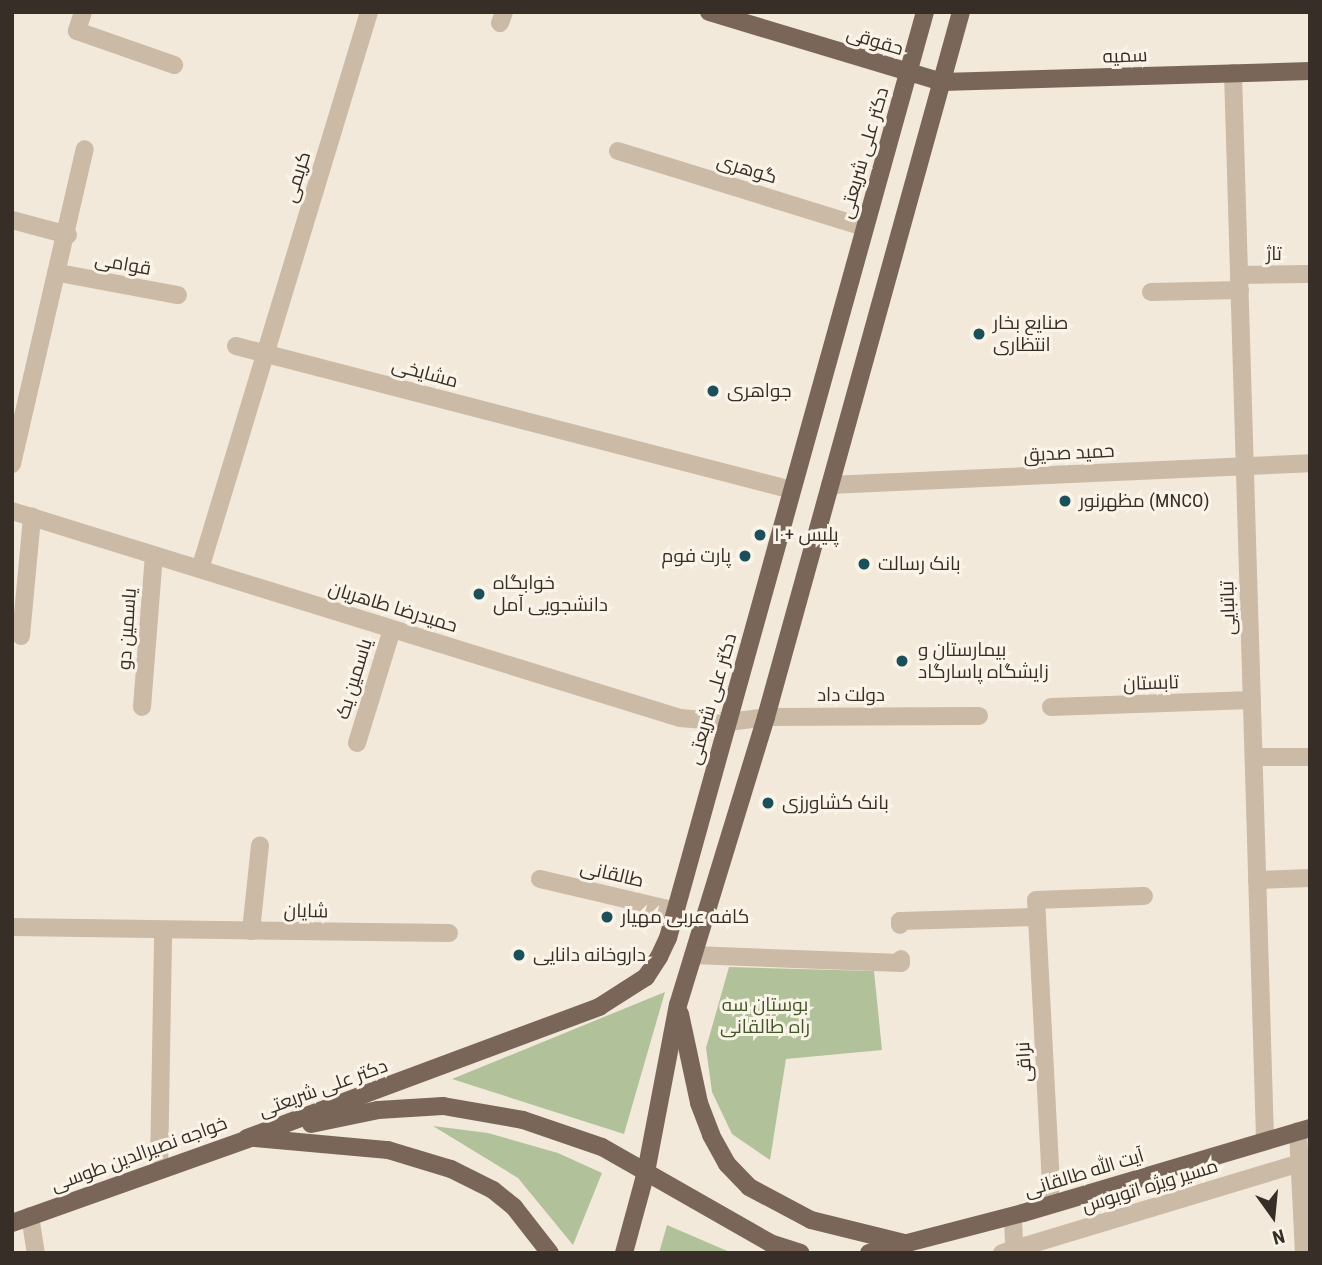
<!DOCTYPE html>
<html>
<head>
<meta charset="utf-8">
<style>
  body { margin:0 }
  #map { position:relative; width:1322px; height:1265px; overflow:hidden; background:#f3e9db; font-family:"Roboto Condensed",Cairo,sans-serif }
  div>[style] { position:absolute }
  [style*='--x'] { left:calc(var(--x)*1px); top:calc(var(--y)*1px); width:calc(var(--w)*1px); rotate:calc(var(--a)*1deg) }
  .green>* { inset:0; background:#b1c29a }
  .minor>* { height:18px; margin:-9px; padding:0 9px; transform-origin:9px; border-radius:9px; background:#cbbaa6 }
  .major>* { height:18px; margin:-9px; padding:0 9px; transform-origin:9px; border-radius:9px; background:#796658 }
  .dots>* { width:19px; height:19px; translate:-50% -50%; box-sizing:border-box; border:4px solid #faf3e7; border-radius:50% }
  span { translate:-50% -50%; white-space:nowrap; text-align:center; line-height:1.15; -webkit-text-stroke:6px #faf3e7; paint-order:stroke }
  .street-label { font-size:19px; color:#372e27 }
  .poi-label { font-size:19px; color:#372e27 }
  .left { translate:0 -50%; text-align:left }
  .right { translate:-100% -50%; text-align:right }
  .park-label { font-size:19px; color:#42562a }
  .frame { position:absolute; inset:0; border:14px solid #372e27; pointer-events:none }
  .north { position:absolute; left:1238px; top:1181px; width:70px; height:70px; -webkit-text-stroke:5px #faf3e7; paint-order:stroke; rotate:165deg; font-size:19px; font-weight:700; line-height:28px; text-align:center; color:#372e27 }
  .north::after { content:''; display:block; margin:auto; width:24px; height:32px; background:#372e27; clip-path:polygon(50% 0,100% 100%,50% 72%,0 100%) }
</style>
</head>
<body>
<div id="map">
  <div class="green">
    <div style="clip-path:polygon(729px 967px,874px 971px,882px 1050px,786px 1059px,770px 1160px,732px 1134px,712px 1092px,706px 1048px)"></div>
    <div style="clip-path:polygon(665px 992px,624px 1134px,452px 1079px)"></div>
    <div style="clip-path:polygon(433px 1126px,488px 1133px,558px 1153px,602px 1173px,573px 1245px,518px 1178px)"></div>
    <div style="clip-path:polygon(667px 1225px,732px 1253px,659px 1253px)"></div>
  </div>
  <div class="minor">
    <div style="--x:83;--y:12;--w:20;--a:108"></div>
    <div style="--x:77;--y:31;--w:103;--a:19.3"></div>
    <div style="--x:500;--y:23;--w:12;--a:-70"></div>
    <div style="--x:1233;--y:73;--w:1068;--a:88.28"></div>
    <div style="--x:618;--y:151;--w:257;--a:17.2"></div>
    <div style="--x:12;--y:220;--w:58;--a:15"></div>
    <div style="--x:59;--y:273;--w:121;--a:10.5"></div>
    <div style="--x:1239;--y:275;--w:71;--a:-0.8"></div>
    <div style="--x:1151;--y:292;--w:89;--a:-1.3"></div>
    <div style="--x:236;--y:346;--w:574;--a:14.52"></div>
    <div style="--x:12;--y:464;--w:323;--a:-77"></div>
    <div style="--x:830;--y:485;--w:481;--a:-2.6"></div>
    <div style="--x:12;--y:511;--w:699;--a:17.22"></div>
    <div style="--x:680;--y:718;--w:48;--a:4.8"></div>
    <div style="--x:728;--y:722;--w:38;--a:-7"></div>
    <div style="--x:766;--y:717;--w:213;--a:-0.3"></div>
    <div style="--x:200;--y:569;--w:582;--a:-73.12"></div>
    <div style="--x:21;--y:636;--w:120;--a:-84.7"></div>
    <div style="--x:142;--y:707;--w:152;--a:-85.5"></div>
    <div style="--x:1051;--y:707;--w:201;--a:-2"></div>
    <div style="--x:357;--y:743;--w:119;--a:-72.9"></div>
    <div style="--x:1254;--y:757;--w:56;--a:0"></div>
    <div style="--x:540;--y:879;--w:140;--a:13.2"></div>
    <div style="--x:1257;--y:880;--w:53;--a:-2.2"></div>
    <div style="--x:900;--y:925;--w:4;--a:-90"></div>
    <div style="--x:900;--y:921;--w:137;--a:-1.7"></div>
    <div style="--x:12;--y:927;--w:437;--a:0.8"></div>
    <div style="--x:251;--y:931;--w:86;--a:-84"></div>
    <div style="--x:693;--y:955;--w:208;--a:2.2"></div>
    <div style="--x:901;--y:963;--w:4;--a:-90"></div>
    <div style="--x:1298;--y:1131;--w:122;--a:87.2"></div>
    <div style="--x:159;--y:1169;--w:239;--a:-89"></div>
    <div style="--x:1052;--y:1204;--w:304;--a:-93"></div>
    <div style="--x:1036;--y:900;--w:108;--a:-2.1"></div>
    <div style="--x:30;--y:1216;--w:37;--a:81"></div>
    <div style="--x:1013;--y:1216;--w:37;--a:88"></div>
    <div style="--x:1002;--y:1253;--w:322;--a:-16.8"></div>
  </div>
  <div class="major">
    <div style="--x:709;--y:12;--w:243;--a:16.7"></div>
    <div style="--x:942;--y:82;--w:368;--a:-1.7"></div>
    <div style="--x:680;--y:1014;--w:91;--a:77.9"></div>
    <div style="--x:699;--y:1103;--w:34;--a:69"></div>
    <div style="--x:711;--y:1135;--w:33;--a:61"></div>
    <div style="--x:727;--y:1164;--w:32;--a:46"></div>
    <div style="--x:749;--y:1187;--w:70;--a:28"></div>
    <div style="--x:811;--y:1220;--w:96;--a:13.9"></div>
    <div style="--x:311;--y:1124;--w:68;--a:-11.8"></div>
    <div style="--x:378;--y:1110;--w:65;--a:-3.5"></div>
    <div style="--x:443;--y:1106;--w:81;--a:9.9"></div>
    <div style="--x:523;--y:1120;--w:83;--a:18.9"></div>
    <div style="--x:602;--y:1147;--w:193;--a:29.7"></div>
    <div style="--x:770;--y:1243;--w:32;--a:18"></div>
    <div style="--x:247;--y:1138;--w:376;--a:-20.4"></div>
    <div style="--x:599;--y:1007;--w:56;--a:-32.6"></div>
    <div style="--x:646;--y:977;--w:24;--a:-57"></div>
    <div style="--x:659;--y:957;--w:21;--a:-65"></div>
    <div style="--x:668;--y:938;--w:961;--a:-74.49"></div>
    <div style="--x:255;--y:1138;--w:134;--a:5.2"></div>
    <div style="--x:388;--y:1150;--w:66;--a:16.8"></div>
    <div style="--x:451;--y:1169;--w:47;--a:26.6"></div>
    <div style="--x:493;--y:1190;--w:27;--a:39"></div>
    <div style="--x:514;--y:1207;--w:58;--a:52"></div>
    <div style="--x:12;--y:1223;--w:259;--a:-19.6"></div>
    <div style="--x:624;--y:1253;--w:84;--a:-74.8"></div>
    <div style="--x:646;--y:1172;--w:170;--a:-79.2"></div>
    <div style="--x:678;--y:1005;--w:301;--a:-73"></div>
    <div style="--x:766;--y:717;--w:731;--a:-74.54"></div>
    <div style="--x:869;--y:1253;--w:159;--a:-14.6"></div>
    <div style="--x:1023;--y:1213;--w:299;--a:-16.5"></div>
  </div>
  <div class="dots">
    <div style="left:979px;top:334px;background:#1b505a"></div>
    <div style="left:713px;top:391px;background:#1b505a"></div>
    <div style="left:1065px;top:501px;background:#1b505a"></div>
    <div style="left:760px;top:535px;background:#1b505a"></div>
    <div style="left:745px;top:556px;background:#1b505a"></div>
    <div style="left:864px;top:564px;background:#1b505a"></div>
    <div style="left:479px;top:594px;background:#1b505a"></div>
    <div style="left:902px;top:661px;background:#1b505a"></div>
    <div style="left:768px;top:803px;background:#1b505a"></div>
    <div style="left:607px;top:917px;background:#1b505a"></div>
    <div style="left:519px;top:955px;background:#1b505a"></div>
  </div>
  <div class="street-label">
    <span style="left:875px;top:41px;rotate:17deg">حقوقی</span>
    <span style="left:1125px;top:56px;rotate:-2deg">سمیه</span>
    <span style="left:864px;top:153px;rotate:-74deg">دکتر علی شریعتی</span>
    <span style="left:747px;top:169px;rotate:17deg">گوهری</span>
    <span style="left:297px;top:177px;rotate:-73deg">کریمی</span>
    <span style="left:1274px;top:254px">تاژ</span>
    <span style="left:123px;top:264px;rotate:10deg">قوامی</span>
    <span style="left:425px;top:373px;rotate:15deg">مشایخی</span>
    <span style="left:1069px;top:453px;rotate:-3deg">حمید صدیق</span>
    <span style="left:393px;top:607px;rotate:17deg">حمیدرضا طاهریان</span>
    <span style="left:1228px;top:608px;rotate:-92deg">تباتبایی</span>
    <span style="left:127px;top:629px;rotate:-86deg">یاسمین دو</span>
    <span style="left:354px;top:679px;rotate:-73deg">یاسمین یک</span>
    <span style="left:1151px;top:683px;rotate:-2deg">تابستان</span>
    <span style="left:851px;top:695px">دولت داد</span>
    <span style="left:712px;top:699px;rotate:-74deg">دکتر علی شریعتی</span>
    <span style="left:612px;top:874px;rotate:13deg">طالقانی</span>
    <span style="left:306px;top:911px;rotate:1deg">شایان</span>
    <span style="left:1024px;top:1062px;rotate:-93deg">نراقی</span>
    <span style="left:323px;top:1088px;rotate:-20deg">دکتر علی شریعتی</span>
    <span style="left:139px;top:1154px;rotate:-20deg">خواجه نصیرالدین طوسی</span>
    <span style="left:1084px;top:1173px;rotate:-17deg">آیت الله طالقانی</span>
    <span style="left:1150px;top:1186px;rotate:-17deg">مسیر ویژه اتوبوس</span>
  </div>
  <div class="poi-label">
    <span class="left" style="left:993px;top:334px">صنایع بخار<br>انتظاری</span>
    <span class="left" style="left:727px;top:391px">جواهری</span>
    <span class="left" style="left:1079px;top:501px">مظهرنور (MNCO)</span>
    <span class="left" style="left:774px;top:535px">پلیس +۱۰</span>
    <span class="right" style="left:731px;top:556px">پارت فوم</span>
    <span class="left" style="left:878px;top:564px">بانک رسالت</span>
    <span class="left" style="left:493px;top:594px">خوابگاه<br>دانشجویی آمل</span>
    <span class="left" style="left:918px;top:661px">بیمارستان و<br>زایشگاه پاسارگاد</span>
    <span class="left" style="left:782px;top:803px">بانک کشاورزی</span>
    <span class="left" style="left:621px;top:917px">کافه عربی مهیار</span>
    <span class="left" style="left:533px;top:955px">داروخانه دانایی</span>
  </div>
  <div class="park-label">
    <span style="left:765px;top:1016px">بوستان سه<br>راه طالقانی</span>
  </div>
  <div class="frame"></div>
  <div class="north">N</div>
</div>
</body>
</html>
